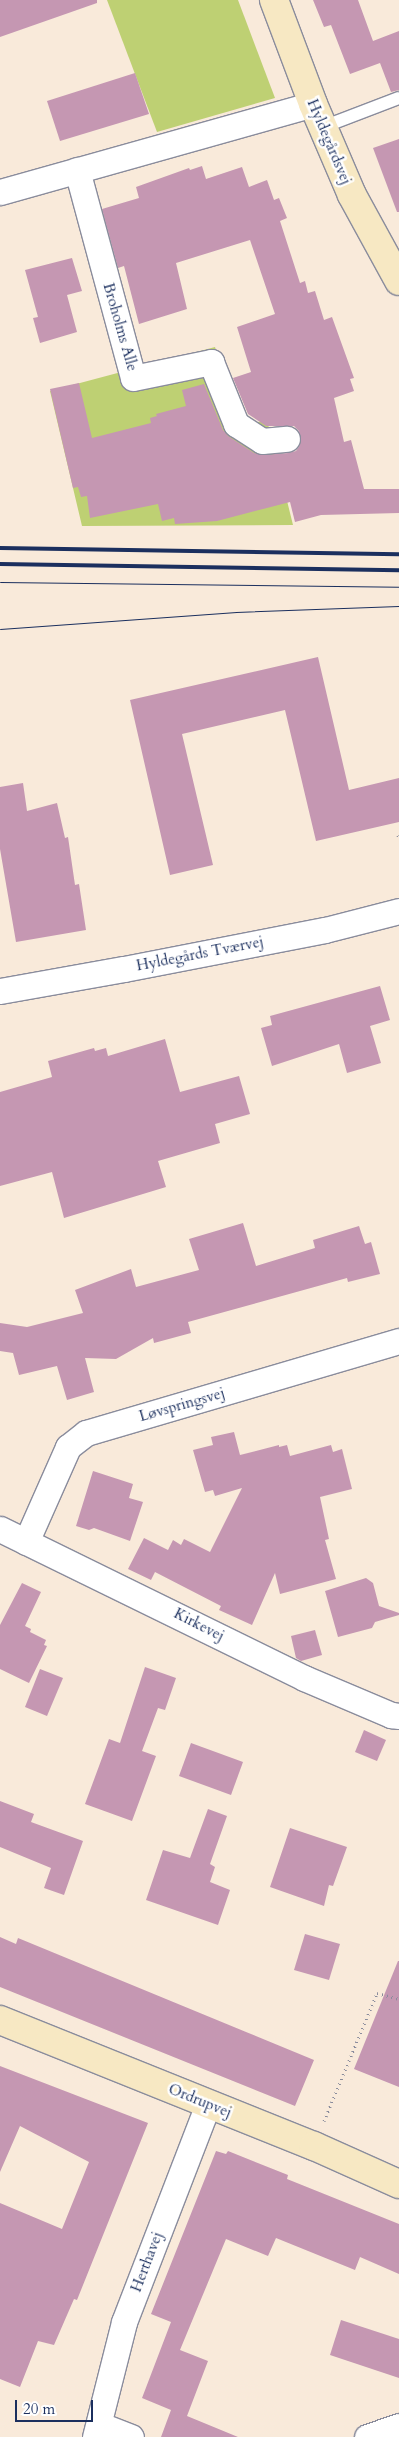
<!DOCTYPE html>
<html>
<head>
<meta charset="utf-8">
<style>
  body { margin:0 }
  #map { position:relative; width:399px; height:2437px; overflow:hidden; background:#f9eada; font-family:Cardo,serif }
  div>[style] { position:absolute }
  [style*='--x'] { left:calc(var(--x)*1px); top:calc(var(--y)*1px); width:calc(var(--w)*1px); rotate:calc(var(--a)*1deg) }
  .green>* { inset:0; background:#bed073 }
  .building>* { inset:0; background:#c597b2 }
  .path>* { height:3px; margin-top:-1.5px; transform-origin:0; background:repeating-linear-gradient(90deg,#8a8c9c 0 1px,transparent 0 5px) }
  .roads { filter:drop-shadow(1px 0 #8a8c9c) drop-shadow(-1px 0 #8a8c9c) drop-shadow(0 1px #8a8c9c) drop-shadow(0 -1px #8a8c9c) }
  .lane>* { height:12px; margin:-6px; padding:0 6px; transform-origin:6px; border-radius:6px; background:#fff }
  .street>* { height:25px; margin:-12.5px; padding:0 12.5px; transform-origin:12.5px; border-radius:12.5px; background:#fff }
  .secondary>* { height:28px; margin:-14px; padding:0 14px; transform-origin:14px; border-radius:14px; background:#f7e8c3 }
  .tram>* { height:1px; margin:-0.5px; padding:0 0.5px; transform-origin:0.5px; border-radius:0.5px; background:#1b2f5e }
  .rail>* { height:4px; margin:-2px; padding:0 2px; transform-origin:2px; border-radius:2px; background:#1b2f5e }
  span { translate:-50% -50%; white-space:nowrap; text-align:center; line-height:1.15; -webkit-text-stroke:5px #fff; paint-order:stroke }
  .street-label { font-size:15px; color:#1b2f5e }
  .scale { position:absolute; left:15px; top:2400px; width:78px; height:22px; box-sizing:border-box; border:2px solid #1b2f5e; border-top:0; padding-left:6px; font-size:15px; line-height:18px; white-space:nowrap; color:#1b2f5e; -webkit-text-stroke:4px #fff; paint-order:stroke }
</style>
</head>
<body>
<div id="map">
  <div class="green">
    <div style="clip-path:polygon(107px 0,238px 0,275px 98px,157px 132px)"></div>
    <div style="clip-path:polygon(215px 347px,241px 426px,267px 420px,293px 525px,82px 526px,50px 391px)"></div>
  </div>
  <div class="building">
    <div style="clip-path:polygon(0 0,97px 0,97px 3px,0 37px)"></div>
    <div style="clip-path:polygon(313px 0,358px 0,373px 41px,399px 31px,399px 90px,391px 92px,380px 63px,350px 74px,331px 25px,324px 27px)"></div>
    <div style="clip-path:polygon(135px 73px,149px 114px,60px 141px,47px 101px)"></div>
    <div style="clip-path:polygon(399px 139px,399px 212px,397px 212px,373px 148px)"></div>
    <div style="clip-path:polygon(202px 166px,206px 179px,242px 167px,249px 187px,267px 180px,274px 200px,279px 198px,287px 218px,280px 221px,300px 283px,305px 281px,308px 293px,315px 291px,324px 320px,332px 317px,354px 378px,350px 379px,354px 391px,334px 398px,344px 442px,351px 440px,364px 489px,399px 489px,399px 513px,321px 515px,295px 522px,290px 502px,217px 521px,175px 524px,174px 518px,162px 521px,158px 504px,90px 518px,87px 496px,81px 497px,78px 487px,73px 488px,50px 389px,79px 383px,92px 438px,151px 423px,150px 418px,157px 416px,156px 414px,186px 406px,182px 390px,204px 384px,223px 430px,228px 436px,254px 453px,263px 455px,288px 453px,296px 451px,300px 445px,299px 431px,294px 426px,266px 426px,248px 414px,233px 378px,251px 372px,237px 327px,275px 314px,250px 240px,176px 263px,187px 309px,139px 324px,124px 266px,118px 268px,102px 209px,139px 198px,136px 187px,189px 168px,190px 170px)"></div>
    <div style="clip-path:polygon(72px 258px,82px 291px,67px 295px,77px 332px,40px 343px,33px 318px,38px 317px,25px 270px)"></div>
    <div style="clip-path:polygon(318px 657px,349px 790px,399px 778px,399px 822px,316px 841px,285px 710px,182px 734px,213px 865px,170px 875px,130px 700px)"></div>
    <div style="clip-path:polygon(23px 783px,27px 811px,57px 803px,65px 838px,68px 837px,75px 885px,79px 884px,86px 930px,16px 942px,0 849px,0 787px)"></div>
    <div style="clip-path:polygon(380px 986px,390px 1020px,370px 1026px,381px 1063px,347px 1073px,339px 1044px,272px 1066px,261px 1028px,272px 1025px,270px 1016px)"></div>
    <div style="clip-path:polygon(165px 1039px,180px 1092px,239px 1076px,250px 1114px,215px 1124px,220px 1143px,158px 1161px,166px 1187px,64px 1218px,52px 1172px,0 1186px,0 1092px,52px 1077px,48px 1061px,94px 1048px,95px 1051px,106px 1048px,108px 1056px)"></div>
    <div style="clip-path:polygon(243px 1223px,256px 1266px,315px 1248px,313px 1240px,359px 1226px,365px 1244px,371px 1242px,380px 1274px,348px 1282px,347px 1278px,188px 1322px,191px 1333px,154px 1343px,153px 1338px,116px 1359px,85px 1358px,94px 1392px,67px 1400px,57px 1366px,19px 1375px,13px 1353px,0 1351px,0 1323px,27px 1327px,83px 1313px,75px 1290px,131px 1269px,136px 1287px,199px 1270px,189px 1239px)"></div>
    <div style="clip-path:polygon(234px 1432px,240px 1455px,279px 1445px,279px 1447px,287px 1445px,290px 1456px,331px 1445px,333px 1452px,342px 1449px,352px 1489px,320px 1497px,329px 1539px,325px 1540px,336px 1579px,280px 1594px,275px 1573px,252px 1625px,219px 1610px,221px 1606px,155px 1572px,151px 1580px,128px 1569px,144px 1538px,168px 1550px,173px 1540px,181px 1545px,184px 1539px,210px 1552px,242px 1488px,215px 1496px,213px 1490px,205px 1492px,193px 1450px,213px 1445px,211px 1437px)"></div>
    <div style="clip-path:polygon(93px 1471px,133px 1484px,129px 1498px,143px 1502px,130px 1541px,94px 1528px,89px 1530px,76px 1526px)"></div>
    <div style="clip-path:polygon(366px 1578px,373px 1583px,379px 1606px,399px 1613px,399px 1615px,375px 1622px,372px 1628px,338px 1637px,325px 1591px)"></div>
    <div style="clip-path:polygon(22px 1583px,41px 1592px,25px 1626px,31px 1629px,30px 1632px,46px 1640px,44px 1645px,47px 1646px,29px 1683px,0 1669px,0 1625px)"></div>
    <div style="clip-path:polygon(315px 1630px,322px 1655px,301px 1661px,296px 1658px,291px 1636px)"></div>
    <div style="clip-path:polygon(145px 1667px,176px 1678px,165px 1710px,158px 1708px,142px 1751px,156px 1756px,132px 1821px,85px 1804px,109px 1739px,120px 1743px)"></div>
    <div style="clip-path:polygon(40px 1669px,63px 1678px,47px 1716px,25px 1707px)"></div>
    <div style="clip-path:polygon(364px 1730px,386px 1740px,377px 1761px,355px 1752px)"></div>
    <div style="clip-path:polygon(191px 1743px,243px 1762px,231px 1795px,179px 1776px)"></div>
    <div style="clip-path:polygon(0 1801px,34px 1814px,31px 1822px,83px 1841px,64px 1895px,44px 1888px,51px 1868px,0 1847px)"></div>
    <div style="clip-path:polygon(208px 1809px,227px 1816px,210px 1864px,215px 1867px,210px 1882px,230px 1890px,218px 1925px,146px 1900px,163px 1850px,190px 1858px)"></div>
    <div style="clip-path:polygon(290px 1828px,347px 1847px,333px 1886px,329px 1885px,324px 1906px,270px 1887px)"></div>
    <div style="clip-path:polygon(305px 1934px,340px 1944px,329px 1980px,294px 1970px)"></div>
    <div style="clip-path:polygon(0 1937px,16px 1944px,18px 1938px,314px 2060px,295px 2106px,0 1987px)"></div>
    <div style="clip-path:polygon(398px 1961px,399px 1961px,399px 2087px,354px 2069px)"></div>
    <div style="clip-path:polygon(0 2066px,148px 2123px,77px 2300px,74px 2299px,54px 2345px,38px 2341px,20px 2387px,0 2379px,0 2203px,62px 2229px,89px 2162px,20px 2126px,0 2172px)"></div>
    <div style="clip-path:polygon(216px 2151px,226px 2154px,228px 2151px,288px 2175px,287px 2179px,399px 2224px,399px 2274px,360px 2257px,355px 2270px,276px 2238px,268px 2256px,226px 2239px,180px 2350px,208px 2361px,187px 2416px,238px 2437px,161px 2437px,171px 2410px,142px 2398px,171px 2322px,151px 2314px)"></div>
    <div style="clip-path:polygon(341px 2320px,399px 2339px,399px 2378px,330px 2355px)"></div>
  </div>
  <div class="path">
    <div style="--x:398;--y:835;--w:3;--a:72"></div>
    <div style="--x:324;--y:2121;--w:139;--a:-67.5"></div>
    <div style="--x:377;--y:1993;--w:23;--a:15"></div>
  </div>
  <div class="roads">
    <div class="lane">
      <div style="--x:323;--y:127;--w:81;--a:-20.9"></div>
    </div>
    <div class="street">
      <div style="--x:77;--y:170;--w:215;--a:74.9"></div>
      <div style="--x:133;--y:378;--w:80;--a:-11.6"></div>
      <div style="--x:211;--y:362;--w:67;--a:68"></div>
      <div style="--x:236;--y:424;--w:31;--a:33"></div>
      <div style="--x:262;--y:441;--w:25;--a:-5"></div>
      <div style="--x:0;--y:192;--w:325;--a:-15.7"></div>
      <div style="--x:0;--y:991;--w:126;--a:-10.1"></div>
      <div style="--x:124;--y:969;--w:205;--a:-11"></div>
      <div style="--x:325;--y:930;--w:76;--a:-14.4"></div>
      <div style="--x:0;--y:1529;--w:339;--a:26.1"></div>
      <div style="--x:304;--y:1678;--w:95;--a:23"></div>
      <div style="--x:391;--y:1715;--w:8;--a:7"></div>
      <div style="--x:26;--y:1542;--w:104;--a:-66.1"></div>
      <div style="--x:68;--y:1447;--w:23;--a:-38"></div>
      <div style="--x:86;--y:1433;--w:326;--a:-16.4"></div>
      <div style="--x:100;--y:2425;--w:33;--a:21"></div>
      <div style="--x:95;--y:2437;--w:119;--a:-75.8"></div>
      <div style="--x:124;--y:2322;--w:234;--a:-68.9"></div>
      <div style="--x:367;--y:2437;--w:34;--a:-19"></div>
    </div>
    <div class="secondary">
      <div style="--x:274;--y:0;--w:111;--a:69.4"></div>
      <div style="--x:313;--y:104;--w:99;--a:66.8"></div>
      <div style="--x:352;--y:195;--w:98;--a:61.3"></div>
      <div style="--x:0;--y:2020;--w:338;--a:21.9"></div>
      <div style="--x:314;--y:2146;--w:93;--a:24.1"></div>
    </div>
  </div>
  <div class="tram">
    <div style="--x:0;--y:582;--w:399;--a:0.7"></div>
    <div style="--x:0;--y:629;--w:237;--a:-4.1"></div>
    <div style="--x:236;--y:612;--w:163;--a:-2.1"></div>
  </div>
  <div class="rail">
    <div style="--x:0;--y:548;--w:399;--a:0.9"></div>
    <div style="--x:0;--y:564;--w:399;--a:0.9"></div>
  </div>
  <div class="street-label">
    <span style="left:329px;top:142px;rotate:67deg">Hyldegårdsvej</span>
    <span style="left:120px;top:327px;rotate:74deg">Broholms Alle</span>
    <span style="left:200px;top:954px;rotate:-11deg">Hyldegårds Tværvej</span>
    <span style="left:182px;top:1405px;rotate:-16deg">Løvspringsvej</span>
    <span style="left:199px;top:1625px;rotate:27deg">Kirkevej</span>
    <span style="left:200px;top:2101px;rotate:22deg">Ordrupvej</span>
    <span style="left:147px;top:2262px;rotate:-69deg">Herthavej</span>
  </div>
  <div class="scale">20 m</div>
</div>
</body>
</html>
